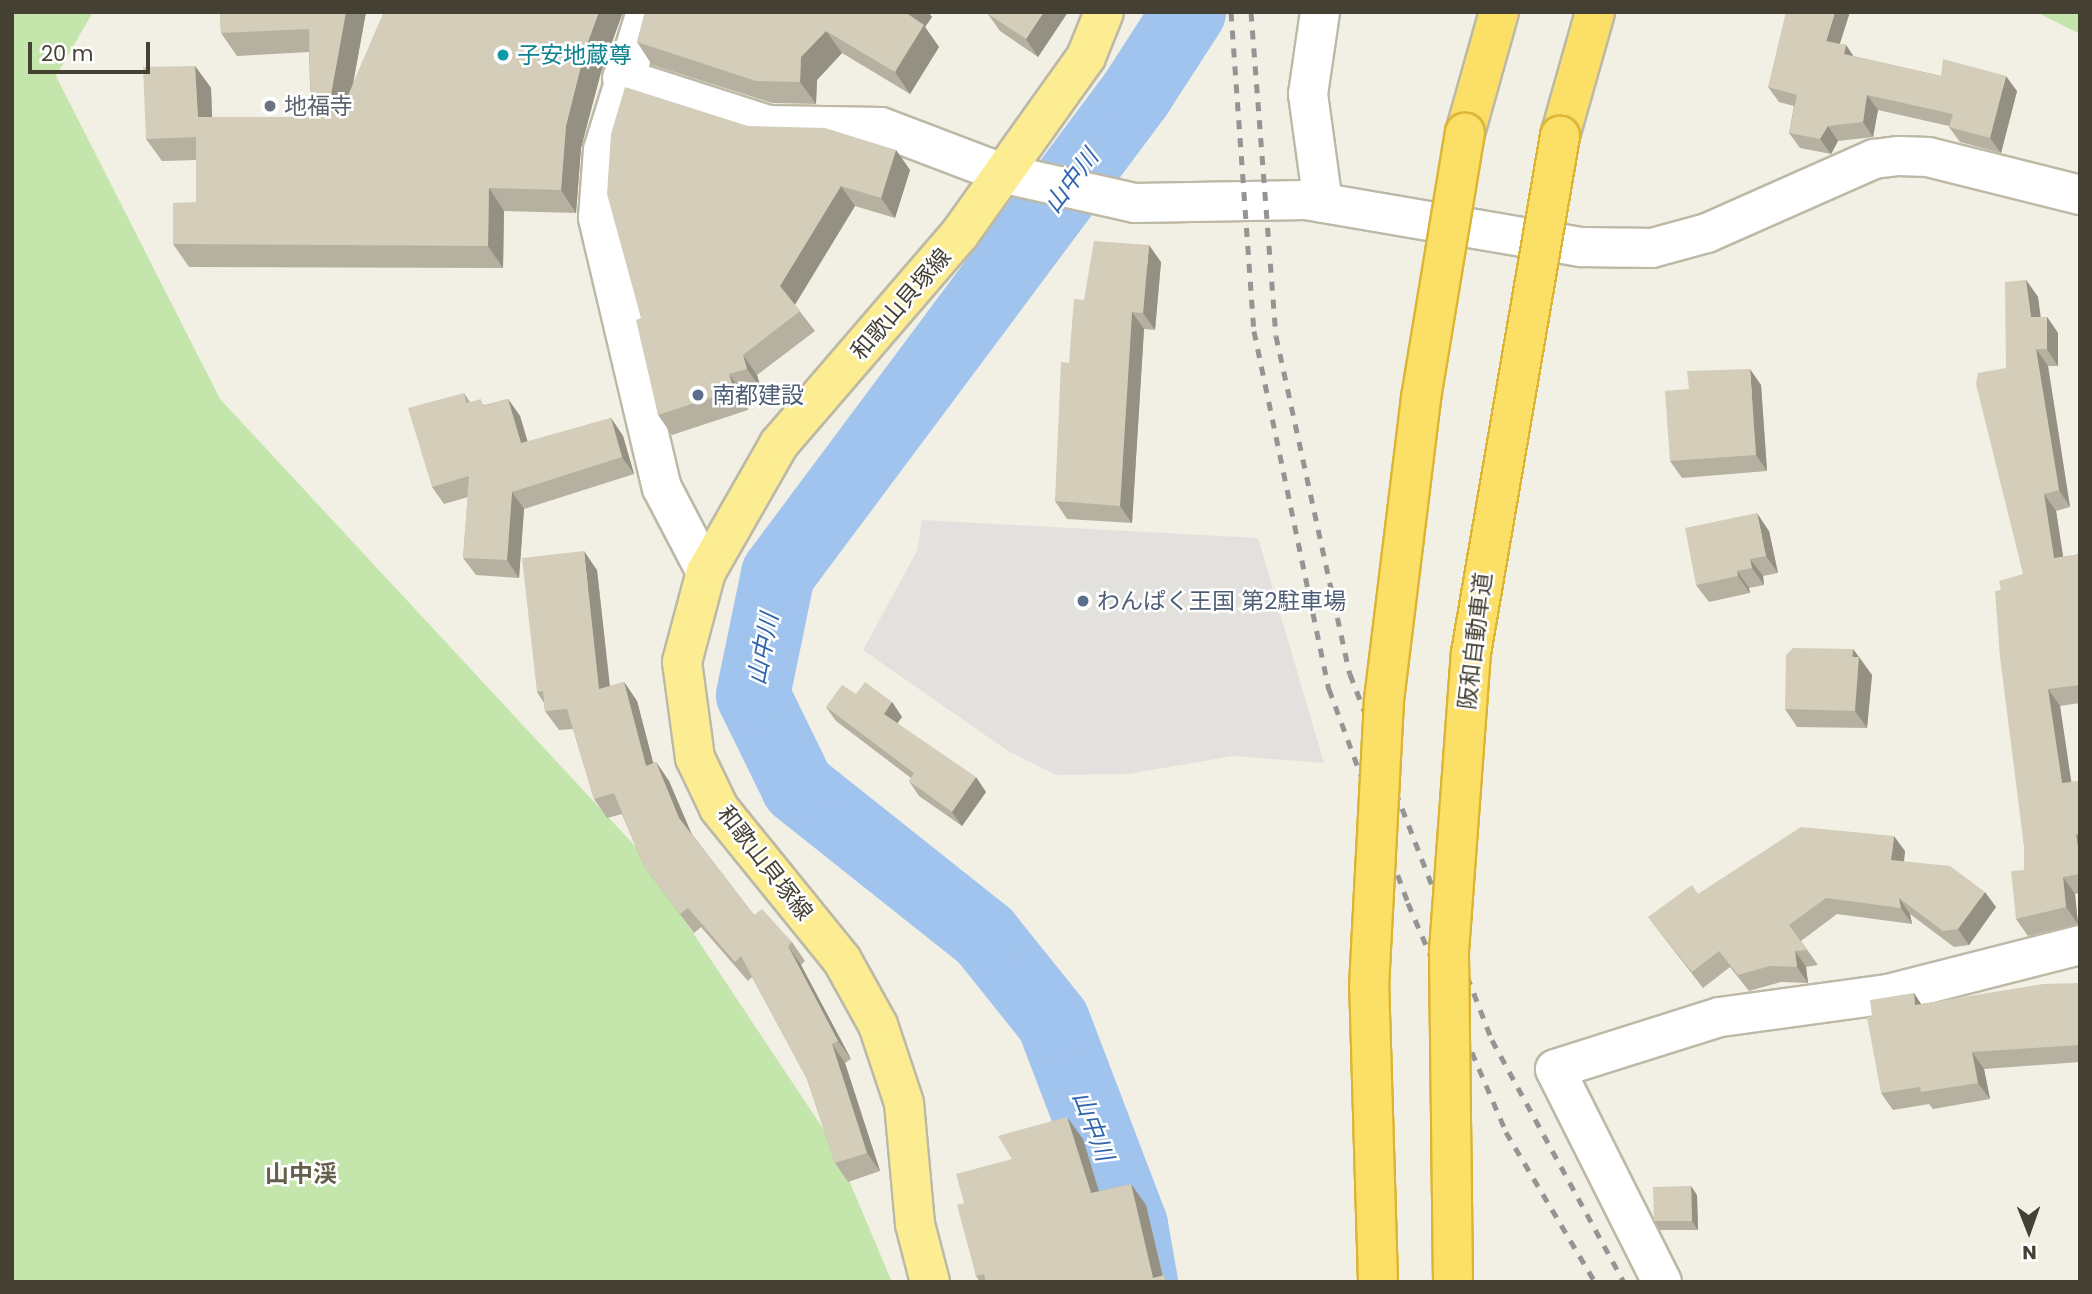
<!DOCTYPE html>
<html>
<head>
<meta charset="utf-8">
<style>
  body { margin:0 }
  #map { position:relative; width:2092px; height:1294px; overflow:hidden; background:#f2f0e4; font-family:Poppins,"Noto Sans JP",sans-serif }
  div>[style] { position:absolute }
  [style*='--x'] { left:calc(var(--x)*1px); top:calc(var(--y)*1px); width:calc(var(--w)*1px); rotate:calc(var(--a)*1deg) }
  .green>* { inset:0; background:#c4e6ad }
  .parking>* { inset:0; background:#e2e1dd }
  .river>* { height:74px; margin:-37px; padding:0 37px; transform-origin:37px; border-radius:37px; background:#a1c4ee }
  .roads { filter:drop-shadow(2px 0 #bdb9a7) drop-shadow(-2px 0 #bdb9a7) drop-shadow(0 2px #bdb9a7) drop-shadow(0 -2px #bdb9a7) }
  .street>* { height:38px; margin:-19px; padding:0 19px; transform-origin:19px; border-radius:19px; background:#fff }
  .primary>* { height:38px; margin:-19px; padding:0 19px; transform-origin:19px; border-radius:19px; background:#fced93 }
  .highway>* { height:38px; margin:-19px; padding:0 19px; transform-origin:19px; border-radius:19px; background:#fbdf66 }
  .rail>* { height:5px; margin-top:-2.5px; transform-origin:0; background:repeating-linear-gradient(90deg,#949494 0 9px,transparent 0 18px) }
  .bridges { filter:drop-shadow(2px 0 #dab536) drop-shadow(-2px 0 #dab536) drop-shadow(0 2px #dab536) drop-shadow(0 -2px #dab536) }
  .highway-bridge>* { height:38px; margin:-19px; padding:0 19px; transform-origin:19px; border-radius:19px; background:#fbdf66 }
  .wall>* { inset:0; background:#b5b0a0 }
  .shaded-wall>* { inset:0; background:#949082 }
  .building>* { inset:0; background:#d3cdba }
  .dots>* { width:19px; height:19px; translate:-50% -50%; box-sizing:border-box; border:4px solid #fff; border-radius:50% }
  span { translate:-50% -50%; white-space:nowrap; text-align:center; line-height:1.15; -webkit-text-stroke:5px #fff; paint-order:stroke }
  .culture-label { font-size:23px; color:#0d838f }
  .left { translate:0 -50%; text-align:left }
  .worship-label { font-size:23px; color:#5b616d }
  .street-label { font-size:23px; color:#444034 }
  .service-label { font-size:23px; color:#4e5e75 }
  .water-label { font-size:24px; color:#3066ad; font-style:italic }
  .neighbourhood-label { font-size:24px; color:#665f4c; font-weight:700 }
  .frame { position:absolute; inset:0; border:14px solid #444034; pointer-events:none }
  .north { position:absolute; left:1994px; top:1196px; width:70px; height:70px; -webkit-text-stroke:5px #fff; paint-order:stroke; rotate:179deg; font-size:19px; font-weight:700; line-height:28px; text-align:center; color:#444034 }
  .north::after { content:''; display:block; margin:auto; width:24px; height:32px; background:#444034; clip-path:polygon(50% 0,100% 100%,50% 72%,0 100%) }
  .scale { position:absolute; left:28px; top:42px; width:122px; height:32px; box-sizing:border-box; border:4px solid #444034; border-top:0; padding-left:9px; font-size:21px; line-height:24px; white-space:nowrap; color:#444034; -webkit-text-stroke:5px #fff; paint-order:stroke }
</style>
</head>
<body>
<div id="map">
  <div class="green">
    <div style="clip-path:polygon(12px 12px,93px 12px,56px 76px,220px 399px,636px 847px,834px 1145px,892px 1282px,12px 1282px)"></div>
    <div style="clip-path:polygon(2036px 12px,2080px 12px,2080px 34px)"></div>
  </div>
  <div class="parking">
    <div style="clip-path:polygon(922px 520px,1258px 538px,1324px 763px,1233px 756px,1128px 774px,1056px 775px,1008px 751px,863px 650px,917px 551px)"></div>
  </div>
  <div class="river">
    <div style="--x:1141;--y:1282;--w:58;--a:-100"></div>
    <div style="--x:1131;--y:1225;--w:218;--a:-110.9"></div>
    <div style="--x:1053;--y:1021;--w:109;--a:-128.7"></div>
    <div style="--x:985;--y:936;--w:239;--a:-141.5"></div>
    <div style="--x:798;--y:787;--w:102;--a:-116.1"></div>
    <div style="--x:753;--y:695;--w:124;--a:-78.3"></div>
    <div style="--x:778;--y:574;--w:599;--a:-53.28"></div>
    <div style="--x:1136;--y:94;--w:98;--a:-57.1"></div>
  </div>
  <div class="roads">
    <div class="street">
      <div style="--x:646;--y:12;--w:145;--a:107.3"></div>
      <div style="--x:603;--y:150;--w:68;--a:94.2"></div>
      <div style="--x:598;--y:218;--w:277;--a:76.7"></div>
      <div style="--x:662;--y:488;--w:95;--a:62.4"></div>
      <div style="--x:1320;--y:12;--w:83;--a:98.3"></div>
      <div style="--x:1308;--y:94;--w:110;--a:82.2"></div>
      <div style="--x:622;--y:78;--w:153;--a:17.8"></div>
      <div style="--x:768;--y:125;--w:113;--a:1"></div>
      <div style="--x:881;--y:127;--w:133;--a:20.8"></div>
      <div style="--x:1005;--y:174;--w:133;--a:12.6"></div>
      <div style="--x:1135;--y:203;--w:171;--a:-1"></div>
      <div style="--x:1306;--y:200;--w:280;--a:9.7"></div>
      <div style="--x:1582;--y:247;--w:70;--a:0.8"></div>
      <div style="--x:1652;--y:248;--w:57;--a:-15.3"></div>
      <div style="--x:1707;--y:233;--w:183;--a:-23.9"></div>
      <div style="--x:1874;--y:159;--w:25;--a:-7"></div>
      <div style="--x:1899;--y:156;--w:29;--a:2"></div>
      <div style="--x:1928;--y:157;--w:157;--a:14"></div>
      <div style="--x:1662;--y:1282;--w:238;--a:-116.7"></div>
      <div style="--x:1555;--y:1069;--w:173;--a:-17.5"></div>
      <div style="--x:1720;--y:1017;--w:170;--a:-7.8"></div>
      <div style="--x:1888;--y:994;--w:198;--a:-14.3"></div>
    </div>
    <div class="primary">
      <div style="--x:930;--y:1282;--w:60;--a:-104.5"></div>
      <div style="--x:915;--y:1224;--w:121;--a:-95.2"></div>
      <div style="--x:904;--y:1103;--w:82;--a:-108.4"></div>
      <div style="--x:878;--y:1025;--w:74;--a:-119"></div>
      <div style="--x:842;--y:960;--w:196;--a:-129"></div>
      <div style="--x:719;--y:808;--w:55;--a:-115.6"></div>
      <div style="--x:695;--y:758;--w:97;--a:-97.7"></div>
      <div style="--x:682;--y:662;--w:93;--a:-75.1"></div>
      <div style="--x:706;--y:572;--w:147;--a:-60.3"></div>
      <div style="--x:779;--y:444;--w:276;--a:-49.3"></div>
      <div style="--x:959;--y:235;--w:219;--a:-54.5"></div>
      <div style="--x:1086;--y:57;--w:48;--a:-68.2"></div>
    </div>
    <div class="highway">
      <div style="--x:1465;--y:133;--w:126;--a:-74.3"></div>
      <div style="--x:1560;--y:136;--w:129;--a:-74.2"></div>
    </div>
  </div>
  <div class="rail">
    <div style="--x:1231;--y:12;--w:320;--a:85.9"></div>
    <div style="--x:1254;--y:331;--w:366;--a:78.2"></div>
    <div style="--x:1329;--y:689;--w:228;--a:69.7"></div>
    <div style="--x:1408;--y:903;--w:249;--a:66.8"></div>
    <div style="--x:1506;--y:1132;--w:174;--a:59.3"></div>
    <div style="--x:1251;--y:12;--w:325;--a:85.6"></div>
    <div style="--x:1276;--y:336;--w:346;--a:77.7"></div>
    <div style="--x:1350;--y:674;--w:393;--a:68.8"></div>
    <div style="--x:1492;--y:1040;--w:276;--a:61.4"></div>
  </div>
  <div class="bridges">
    <div class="highway-bridge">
      <div style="--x:1378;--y:1282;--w:295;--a:-91.7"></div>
      <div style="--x:1369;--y:987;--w:287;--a:-87"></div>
      <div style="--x:1384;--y:700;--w:304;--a:-83"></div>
      <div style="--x:1421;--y:398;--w:269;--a:-80.6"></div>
      <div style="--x:1453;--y:1282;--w:331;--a:-90.7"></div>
      <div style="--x:1449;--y:951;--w:299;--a:-85.8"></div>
      <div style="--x:1471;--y:653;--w:525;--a:-80.23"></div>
    </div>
  </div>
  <div class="wall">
    <div style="clip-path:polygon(220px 12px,366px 12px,353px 84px,384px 12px,623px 12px,601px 72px,581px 148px,576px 213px,504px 211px,503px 268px,189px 267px,173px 244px,196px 202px,196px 160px,162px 161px,146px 139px,195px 66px,211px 88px,212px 117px,311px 117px,309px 52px,237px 56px,221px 33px)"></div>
    <div style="clip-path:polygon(645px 12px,928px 12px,932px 17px,925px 27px,939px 47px,910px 94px,842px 53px,817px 80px,816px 104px,772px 103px,652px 65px,637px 42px)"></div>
    <div style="clip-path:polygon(1068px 12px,1038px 57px,1000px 31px,988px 14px)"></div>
    <div style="clip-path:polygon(1840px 44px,1846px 45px,1853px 56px,1941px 76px,2017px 91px,2001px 153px,1960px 142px,1949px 127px,1949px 126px,1878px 110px,1873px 137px,1838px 141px,1831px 154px,1800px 148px,1789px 133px,1794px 106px,1779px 102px,1768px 87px)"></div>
    <div style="clip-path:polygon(748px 126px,896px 150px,910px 170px,895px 218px,855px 206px,795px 305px,815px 331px,757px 375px,761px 389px,743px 394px,748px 410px,672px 435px,658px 415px,641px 318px)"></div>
    <div style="clip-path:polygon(1161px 262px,1155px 330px,1144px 329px,1132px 523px,1067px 519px,1055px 501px,1084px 300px)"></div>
    <div style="clip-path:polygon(2026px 280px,2038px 297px,2040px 317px,2047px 317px,2058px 333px,2058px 366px,2048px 366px,2070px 507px,2056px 511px,2063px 557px,2080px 554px,2080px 703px,2060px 706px,2071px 782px,2080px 781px,2080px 893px,2075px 894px,2078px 924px,2028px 936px,2016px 919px,2024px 870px,2024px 846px,2001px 590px,2023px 574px,2006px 368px)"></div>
    <div style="clip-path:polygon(1761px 385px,1767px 471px,1682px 478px,1670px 461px)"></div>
    <div style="clip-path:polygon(464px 393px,470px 402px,485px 405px,508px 399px,520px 416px,528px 442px,611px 418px,623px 436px,634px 474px,524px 509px,519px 578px,476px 575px,463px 558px,468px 497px,444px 504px,432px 487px)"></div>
    <div style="clip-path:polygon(1769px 531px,1778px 573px,1763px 576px,1764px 585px,1749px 588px,1750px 593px,1709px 602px,1696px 585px)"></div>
    <div style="clip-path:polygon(597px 570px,610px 686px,624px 682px,637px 701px,653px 763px,656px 762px,669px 781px,691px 833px,754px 915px,792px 942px,805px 961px,801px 965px,851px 1059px,845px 1063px,880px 1171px,848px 1182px,835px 1163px,807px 1079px,752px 977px,748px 981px,701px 927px,694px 933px,644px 866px,622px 814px,607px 818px,594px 799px,573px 729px,559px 730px,545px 711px,544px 703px,537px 692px)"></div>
    <div style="clip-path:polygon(1853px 649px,1872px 675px,1867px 728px,1797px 727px,1785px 709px)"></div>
    <div style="clip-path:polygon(856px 694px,892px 702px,902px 717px,897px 723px,986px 792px,962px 826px,919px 796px,909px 781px,911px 778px,836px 721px,826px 707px)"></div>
    <div style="clip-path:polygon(1905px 851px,1904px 862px,1996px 907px,1969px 945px,1954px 947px,1910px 914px,1912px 924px,1837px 914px,1801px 941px,1818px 965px,1806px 967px,1808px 983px,1781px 982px,1749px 991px,1730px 967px,1703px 988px,1648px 917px,1698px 894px)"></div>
    <div style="clip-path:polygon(2080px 983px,2080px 1062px,1984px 1069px,1990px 1099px,1933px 1109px,1929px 1104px,1893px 1110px,1881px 1093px,1914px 993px,1921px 1004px)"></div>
    <div style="clip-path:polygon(1083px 1139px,1099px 1191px,1131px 1184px,1146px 1205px,1163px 1276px,1169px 1282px,980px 1282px,976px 1276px,964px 1203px,1012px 1159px)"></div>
    <div style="clip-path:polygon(1697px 1195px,1698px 1230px,1660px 1230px,1654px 1221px)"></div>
  </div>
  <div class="shaded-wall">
    <div style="clip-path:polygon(346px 12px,366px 12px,344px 133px,328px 111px)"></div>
    <div style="clip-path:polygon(599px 12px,623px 12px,601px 72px,581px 148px,576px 213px,561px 190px,566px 126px,585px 50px)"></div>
    <div style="clip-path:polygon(905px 12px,928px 12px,932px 17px,925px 27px,939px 47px,910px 94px,895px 72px)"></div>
    <div style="clip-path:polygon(1044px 12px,1068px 12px,1038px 57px,1026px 39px)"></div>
    <div style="clip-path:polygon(1835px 12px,1850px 12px,1836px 56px,1826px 41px)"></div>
    <div style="clip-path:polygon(826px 31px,842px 53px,817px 80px,816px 104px,800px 82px,801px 57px)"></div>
    <div style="clip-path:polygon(1846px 45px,1856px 60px,1844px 54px)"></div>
    <div style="clip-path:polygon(195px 66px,211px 88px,213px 140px,198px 117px)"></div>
    <div style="clip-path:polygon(2006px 76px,2017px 91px,2001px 153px,1990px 138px)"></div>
    <div style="clip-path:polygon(1867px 95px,1878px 110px,1873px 137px,1863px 122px)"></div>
    <div style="clip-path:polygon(1828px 126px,1838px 141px,1831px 154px,1820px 139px)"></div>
    <div style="clip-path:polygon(896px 150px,910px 170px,895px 218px,881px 198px)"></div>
    <div style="clip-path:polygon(841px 186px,855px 206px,794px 306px,780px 286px)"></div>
    <div style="clip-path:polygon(489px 188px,504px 211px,503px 268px,488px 246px)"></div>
    <div style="clip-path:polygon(1149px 245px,1161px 262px,1155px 330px,1143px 313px)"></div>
    <div style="clip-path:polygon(2026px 280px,2038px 297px,2043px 334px,2031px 317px)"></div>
    <div style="clip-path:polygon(1132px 312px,1144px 329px,1132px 523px,1120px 506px)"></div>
    <div style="clip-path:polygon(2047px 317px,2058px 333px,2058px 366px,2047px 349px)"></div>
    <div style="clip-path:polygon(2036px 349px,2048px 366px,2070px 507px,2059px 490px)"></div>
    <div style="clip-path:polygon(743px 355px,757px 375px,761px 389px,747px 369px)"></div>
    <div style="clip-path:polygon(1750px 369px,1761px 385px,1767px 471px,1756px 455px)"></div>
    <div style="clip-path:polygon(729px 374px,743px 394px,748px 410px,734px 390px)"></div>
    <div style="clip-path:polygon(508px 399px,520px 416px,533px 461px,521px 443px)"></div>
    <div style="clip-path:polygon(611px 418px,623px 436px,634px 474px,622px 457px)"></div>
    <div style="clip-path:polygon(512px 492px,524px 509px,519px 578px,507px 560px)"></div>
    <div style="clip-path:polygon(2044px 494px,2056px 511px,2066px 575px,2054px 558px)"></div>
    <div style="clip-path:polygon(1757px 513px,1769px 531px,1778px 573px,1766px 556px)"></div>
    <div style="clip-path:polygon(584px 551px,597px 570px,612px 708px,599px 689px)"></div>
    <div style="clip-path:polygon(1750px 559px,1763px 576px,1764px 585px,1752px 568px)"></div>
    <div style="clip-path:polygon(1737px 571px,1749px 588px,1750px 593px,1738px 576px)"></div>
    <div style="clip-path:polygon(1853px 649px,1872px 675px,1867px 728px,1855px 711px)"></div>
    <div style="clip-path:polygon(624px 682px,637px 701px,659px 785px,646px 766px)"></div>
    <div style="clip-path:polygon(2048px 689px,2060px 706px,2074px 800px,2062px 783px)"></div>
    <div style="clip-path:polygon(892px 702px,902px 717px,894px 728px,884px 714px)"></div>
    <div style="clip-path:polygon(656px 762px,669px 781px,693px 837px,679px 818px)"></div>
    <div style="clip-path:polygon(976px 777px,986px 792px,962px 826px,952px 812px)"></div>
    <div style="clip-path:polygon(2076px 834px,2080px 839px,2080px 861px)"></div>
    <div style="clip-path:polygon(1894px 836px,1905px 851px,1902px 876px,1891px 860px)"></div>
    <div style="clip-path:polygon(2063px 877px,2075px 894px,2078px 924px,2066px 907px)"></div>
    <div style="clip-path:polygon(1985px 892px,1996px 907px,1969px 945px,1958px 929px)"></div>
    <div style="clip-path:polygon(1899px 898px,1910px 914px,1912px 924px,1901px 908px)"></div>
    <div style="clip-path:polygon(788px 946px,801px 965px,851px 1059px,838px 1041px)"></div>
    <div style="clip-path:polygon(1795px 951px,1806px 967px,1808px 983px,1797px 967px)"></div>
    <div style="clip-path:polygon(1914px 993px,1925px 1010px,1915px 1005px)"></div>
    <div style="clip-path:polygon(832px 1044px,845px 1063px,880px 1171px,867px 1153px)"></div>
    <div style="clip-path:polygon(1972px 1052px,1984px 1069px,1990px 1099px,1978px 1083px)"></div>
    <div style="clip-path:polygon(1067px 1117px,1083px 1139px,1106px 1215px,1091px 1193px)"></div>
    <div style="clip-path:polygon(1131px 1184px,1146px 1205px,1164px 1282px,1153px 1278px)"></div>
    <div style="clip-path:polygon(1691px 1186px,1697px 1195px,1698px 1230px,1692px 1221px)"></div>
  </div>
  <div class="building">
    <div style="clip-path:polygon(220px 12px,346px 12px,328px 111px,340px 114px,384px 12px,599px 12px,585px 50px,566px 126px,561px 190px,489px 188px,488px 246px,173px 244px,173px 203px,196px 202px,196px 137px,146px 139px,143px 67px,195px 66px,198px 117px,311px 117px,309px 29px,221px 33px)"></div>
    <div style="clip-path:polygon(645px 12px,905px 12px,924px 25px,895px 72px,826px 31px,801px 57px,800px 82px,756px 81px,637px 42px)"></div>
    <div style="clip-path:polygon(989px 12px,1044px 12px,1026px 39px,988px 14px)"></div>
    <div style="clip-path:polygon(1786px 12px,1835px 12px,1826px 41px,1846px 45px,1844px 54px,1941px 76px,1943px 59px,2006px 76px,1990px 138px,1949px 127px,1953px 114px,1867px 95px,1863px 122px,1828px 126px,1820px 139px,1789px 133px,1797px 95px,1768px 87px)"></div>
    <div style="clip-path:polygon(625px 87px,748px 126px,825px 128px,896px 150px,881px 198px,841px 186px,780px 286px,800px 311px,743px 355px,747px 369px,729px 374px,734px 390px,658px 415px,636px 320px,641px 318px,607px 194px,611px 134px)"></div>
    <div style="clip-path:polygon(1094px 241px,1149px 245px,1143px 313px,1132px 312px,1120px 506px,1055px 501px,1061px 362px,1069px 363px,1074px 299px,1084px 300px)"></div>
    <div style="clip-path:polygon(2026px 280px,2031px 317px,2047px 317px,2047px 349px,2036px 349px,2059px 490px,2044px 494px,2054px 558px,2080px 554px,2080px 685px,2048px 689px,2062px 783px,2080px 781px,2080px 834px,2076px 834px,2080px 861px,2080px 874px,2063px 877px,2066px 907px,2016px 919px,2011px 871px,2024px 870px,2024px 846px,2000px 657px,1995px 591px,2001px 590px,1999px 581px,2023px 574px,1976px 384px,1978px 373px,2006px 368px,2005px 282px)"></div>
    <div style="clip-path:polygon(1750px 369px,1756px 455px,1670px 461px,1665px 391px,1689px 389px,1687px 371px)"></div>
    <div style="clip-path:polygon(464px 393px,466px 403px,481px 399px,483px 406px,508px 399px,521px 443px,611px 418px,622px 457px,512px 492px,507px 560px,463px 558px,469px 476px,432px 487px,408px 408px)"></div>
    <div style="clip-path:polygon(1757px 513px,1766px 556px,1750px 559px,1752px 568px,1737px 571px,1738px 576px,1696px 585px,1685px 528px)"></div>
    <div style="clip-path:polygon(584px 551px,599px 689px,624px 682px,646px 766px,656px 762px,679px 818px,754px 915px,762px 909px,792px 942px,788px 946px,838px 1041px,832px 1044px,867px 1153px,835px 1163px,807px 1079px,741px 956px,735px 962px,688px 908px,680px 914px,644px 866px,614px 793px,594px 799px,567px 709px,545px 711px,543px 691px,537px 692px,522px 558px)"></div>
    <div style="clip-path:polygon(1793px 648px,1853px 649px,1852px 657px,1859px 657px,1855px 711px,1785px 709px,1786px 655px)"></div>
    <div style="clip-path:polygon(865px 682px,892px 702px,884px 714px,976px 777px,952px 812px,909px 781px,914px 773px,826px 707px,842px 685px,856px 694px)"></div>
    <div style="clip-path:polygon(1801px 827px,1894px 836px,1891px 860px,1950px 866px,1985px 892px,1958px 929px,1943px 931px,1899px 898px,1901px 908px,1826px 898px,1789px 925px,1807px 950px,1795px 951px,1797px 967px,1770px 966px,1738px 975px,1719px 951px,1692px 972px,1648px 917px,1692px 885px,1698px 894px)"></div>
    <div style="clip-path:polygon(2080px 983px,2080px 1045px,1972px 1052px,1978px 1083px,1921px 1092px,1920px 1087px,1881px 1093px,1867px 1017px,1872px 1016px,1870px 1000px,1914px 993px,1915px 1005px,2043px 984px)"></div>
    <div style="clip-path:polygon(1067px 1117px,1091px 1193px,1131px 1184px,1153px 1278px,1164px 1275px,1166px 1282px,986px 1282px,984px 1274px,976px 1276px,957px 1205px,964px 1203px,956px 1174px,1012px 1159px,998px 1136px)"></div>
    <div style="clip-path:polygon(1691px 1186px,1692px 1221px,1654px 1221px,1653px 1187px)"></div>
  </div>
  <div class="dots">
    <div style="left:503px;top:55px;background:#0f9aa8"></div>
    <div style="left:270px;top:106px;background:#6b7280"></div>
    <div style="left:698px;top:395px;background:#5c6f8a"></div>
    <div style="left:1083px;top:601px;background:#5c6f8a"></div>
  </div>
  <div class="culture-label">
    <span class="left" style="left:517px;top:55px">子安地蔵尊</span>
  </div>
  <div class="worship-label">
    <span class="left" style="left:284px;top:106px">地福寺</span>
  </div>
  <div class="street-label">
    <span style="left:901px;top:304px;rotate:-49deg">和歌山貝塚線</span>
    <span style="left:1475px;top:641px;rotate:-83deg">阪和自動車道</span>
    <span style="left:765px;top:863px;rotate:52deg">和歌山貝塚線</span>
  </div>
  <div class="service-label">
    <span class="left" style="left:712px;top:395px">南都建設</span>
    <span class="left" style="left:1097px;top:601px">わんぱく王国 第2駐車場</span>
  </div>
  <div class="water-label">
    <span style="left:1071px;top:181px;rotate:-53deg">山中川</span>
    <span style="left:763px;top:649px;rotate:-79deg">山中川</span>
    <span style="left:1093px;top:1126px;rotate:69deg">山中川</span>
  </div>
  <div class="neighbourhood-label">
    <span style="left:301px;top:1174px">山中渓</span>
  </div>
  <div class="frame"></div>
  <div class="north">N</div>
  <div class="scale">20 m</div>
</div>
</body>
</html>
